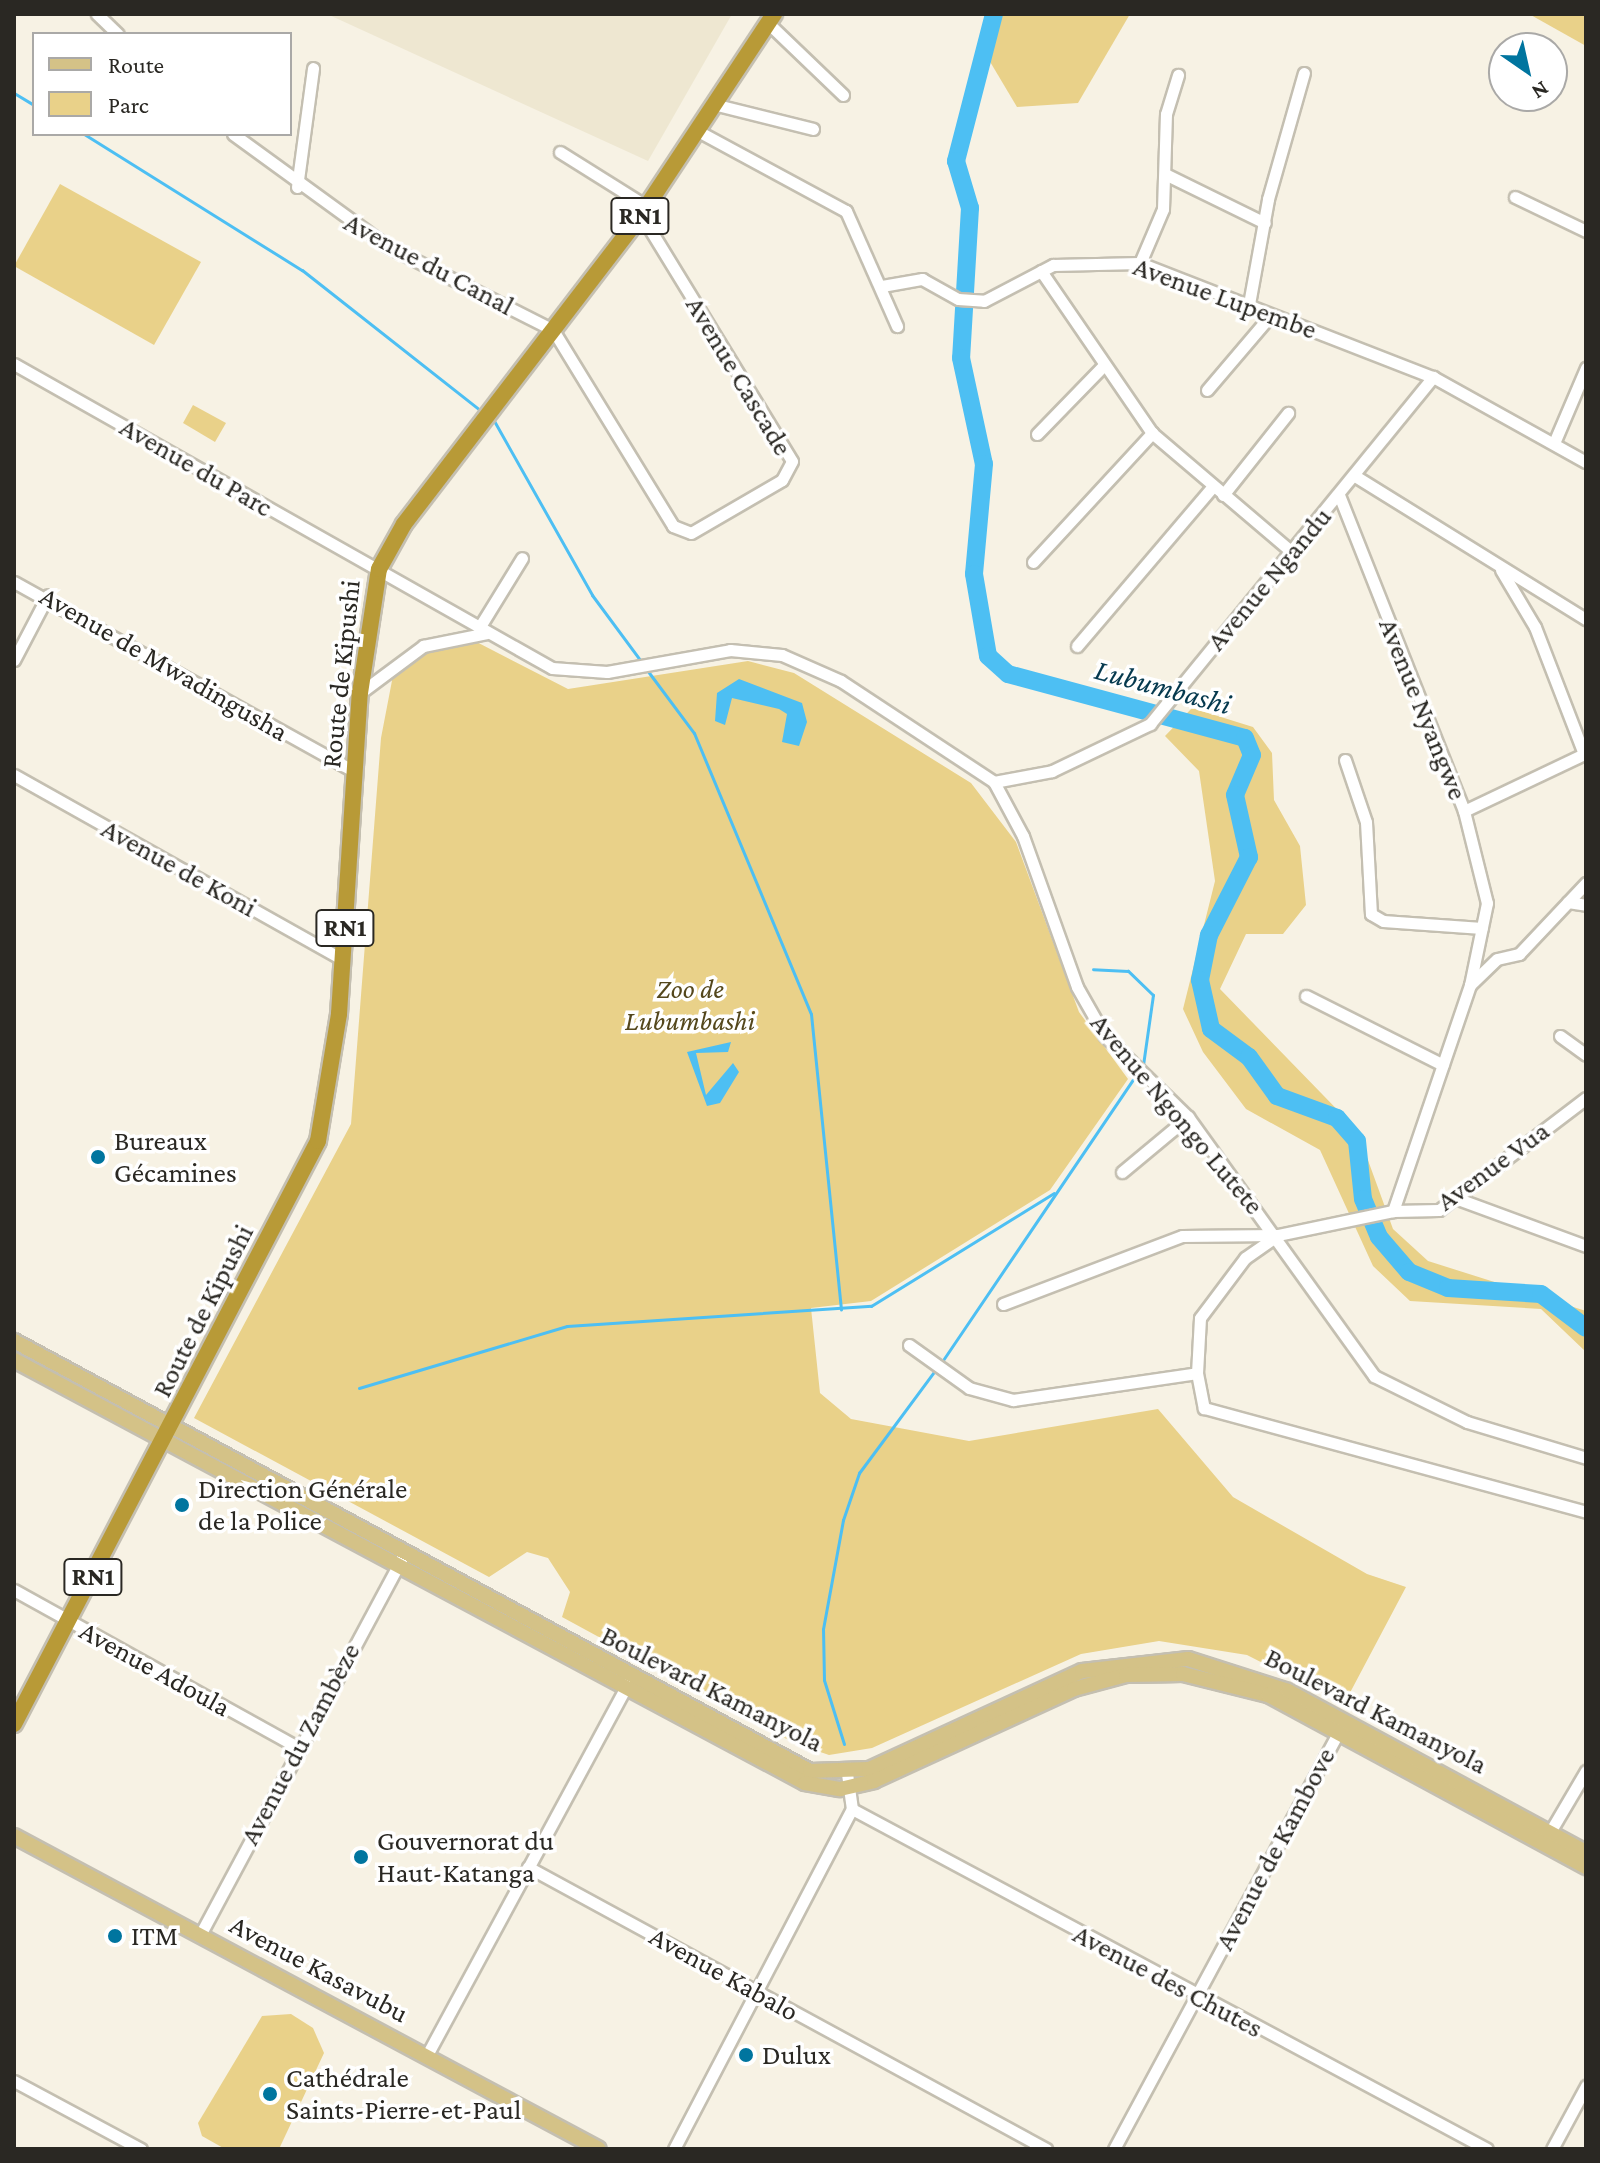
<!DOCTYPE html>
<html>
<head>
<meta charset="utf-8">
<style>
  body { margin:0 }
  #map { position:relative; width:1600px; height:2163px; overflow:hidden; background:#f7f2e4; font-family:"Crimson Pro",serif }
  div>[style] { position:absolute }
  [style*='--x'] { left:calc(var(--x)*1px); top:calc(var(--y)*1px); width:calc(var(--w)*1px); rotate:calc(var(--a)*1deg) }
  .built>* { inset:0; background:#eee7d1 }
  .green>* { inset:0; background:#e9d189 }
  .water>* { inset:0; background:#4dbff3 }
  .stream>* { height:3px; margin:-1.5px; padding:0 1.5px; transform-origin:1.5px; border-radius:1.5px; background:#4dbff3 }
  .river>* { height:18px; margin:-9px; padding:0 9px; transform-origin:9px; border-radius:9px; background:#4dbff3 }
  .roads { filter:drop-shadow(2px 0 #c4bfb1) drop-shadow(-2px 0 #c4bfb1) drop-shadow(0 2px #c4bfb1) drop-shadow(0 -2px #c4bfb1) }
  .minor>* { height:11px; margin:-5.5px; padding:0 5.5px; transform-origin:5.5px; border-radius:5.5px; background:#fff }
  .major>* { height:14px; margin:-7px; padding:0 7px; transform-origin:7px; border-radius:7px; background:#d4c287 }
  .highway>* { height:16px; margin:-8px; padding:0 8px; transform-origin:8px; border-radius:8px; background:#b89a37 }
  .dots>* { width:22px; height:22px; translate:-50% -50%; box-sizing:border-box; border:4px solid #fff; border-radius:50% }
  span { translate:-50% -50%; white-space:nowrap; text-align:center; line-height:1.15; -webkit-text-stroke:7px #fff; paint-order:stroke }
  .shield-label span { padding:2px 6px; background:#fff; border:2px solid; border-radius:6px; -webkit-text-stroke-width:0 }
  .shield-label { font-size:26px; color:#2a2823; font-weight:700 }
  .street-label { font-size:28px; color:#2a2823 }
  .park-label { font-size:28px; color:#54471c; font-style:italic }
  .poi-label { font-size:28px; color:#2a2823 }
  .left { translate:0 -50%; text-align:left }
  .water-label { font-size:30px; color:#05394e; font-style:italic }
  .frame { position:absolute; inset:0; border:16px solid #2a2823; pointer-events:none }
  .legend { position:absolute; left:32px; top:32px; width:260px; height:104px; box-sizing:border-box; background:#fff; border:2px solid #aaa9a7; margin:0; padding:10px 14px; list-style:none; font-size:24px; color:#2a2823 }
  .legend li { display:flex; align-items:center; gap:16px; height:40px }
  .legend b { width:40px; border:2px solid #aaa9a7 }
  .north { position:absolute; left:1488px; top:32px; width:80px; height:80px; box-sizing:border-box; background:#fff; border:2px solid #aaa9a7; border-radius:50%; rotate:146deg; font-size:22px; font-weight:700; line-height:32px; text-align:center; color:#2a2823 }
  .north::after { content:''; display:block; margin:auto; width:28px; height:36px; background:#00759f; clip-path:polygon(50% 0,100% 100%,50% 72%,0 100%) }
</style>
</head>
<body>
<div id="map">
  <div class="built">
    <div style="clip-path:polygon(327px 14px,732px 14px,648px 161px)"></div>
  </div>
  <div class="green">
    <div style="clip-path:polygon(996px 14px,1130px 14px,1078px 103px,1017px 107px,989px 60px)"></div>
    <div style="clip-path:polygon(1529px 14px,1586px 14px,1586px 46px)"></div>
    <div style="clip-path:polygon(60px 184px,201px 262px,154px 345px,14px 266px)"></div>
    <div style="clip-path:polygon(193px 405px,226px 423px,215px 442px,183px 423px)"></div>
    <div style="clip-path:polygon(465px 636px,568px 689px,748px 661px,794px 673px,971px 783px,1016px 842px,1079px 1012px,1128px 1079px,1050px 1190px,871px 1301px,811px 1308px,820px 1393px,851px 1419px,969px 1441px,1158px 1409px,1233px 1497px,1367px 1574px,1406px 1587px,1344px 1704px,1247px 1655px,1159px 1641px,1081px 1654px,872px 1748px,829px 1755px,794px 1743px,562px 1617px,570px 1592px,548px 1558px,527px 1552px,489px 1577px,194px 1418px,351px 1124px,381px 738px,395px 665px)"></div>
    <div style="clip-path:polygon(1192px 708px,1253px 727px,1272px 753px,1274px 800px,1300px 846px,1306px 905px,1283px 934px,1246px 934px,1220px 989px,1357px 1130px,1393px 1229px,1428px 1261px,1586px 1311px,1586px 1352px,1541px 1309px,1410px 1301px,1373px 1266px,1320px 1150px,1246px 1109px,1203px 1052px,1183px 1009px,1215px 881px,1199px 771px,1165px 736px)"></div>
    <div style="clip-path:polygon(291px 2014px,313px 2028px,324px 2053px,279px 2149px,225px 2149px,202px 2136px,198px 2123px,262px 2016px)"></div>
  </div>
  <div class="water">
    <div style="clip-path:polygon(739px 679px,802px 703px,807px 722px,799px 746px,782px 742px,787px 714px,779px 709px,732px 698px,725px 725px,715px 721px,717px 693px)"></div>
    <div style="clip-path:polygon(731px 1042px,728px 1052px,696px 1053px,706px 1095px,733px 1063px,739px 1072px,720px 1103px,707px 1106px,687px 1052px)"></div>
  </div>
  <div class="stream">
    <div style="--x:14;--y:93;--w:23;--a:31"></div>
    <div style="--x:84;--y:134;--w:257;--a:32"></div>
    <div style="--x:302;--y:270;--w:231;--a:38.2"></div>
    <div style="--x:493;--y:419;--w:202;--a:60.6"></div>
    <div style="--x:592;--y:595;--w:86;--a:53.5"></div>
    <div style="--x:647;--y:670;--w:79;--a:53.3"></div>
    <div style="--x:694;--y:733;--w:304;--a:67.4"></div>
    <div style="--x:811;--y:1014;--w:297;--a:84.2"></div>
    <div style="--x:941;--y:1363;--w:360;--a:-55.9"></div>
    <div style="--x:1143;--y:1065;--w:71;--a:-81.9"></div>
    <div style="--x:1153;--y:995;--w:35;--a:-136"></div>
    <div style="--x:1128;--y:971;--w:35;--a:-177"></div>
    <div style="--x:359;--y:1388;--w:217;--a:-16.6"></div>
    <div style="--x:567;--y:1326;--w:305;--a:-3.8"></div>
    <div style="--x:871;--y:1306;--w:215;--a:-31.7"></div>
    <div style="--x:844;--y:1744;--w:67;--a:-107.4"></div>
    <div style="--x:824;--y:1680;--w:51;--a:-91.1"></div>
    <div style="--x:823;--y:1629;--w:111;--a:-79.6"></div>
    <div style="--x:843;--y:1520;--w:50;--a:-71.2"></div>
    <div style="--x:859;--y:1473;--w:129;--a:-53.5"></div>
  </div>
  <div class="river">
    <div style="--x:994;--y:14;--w:152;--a:104.5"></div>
    <div style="--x:956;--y:161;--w:49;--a:73.4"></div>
    <div style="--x:970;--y:208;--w:150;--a:93.4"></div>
    <div style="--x:961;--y:358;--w:108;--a:77.8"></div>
    <div style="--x:984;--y:464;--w:110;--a:95.2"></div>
    <div style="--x:974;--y:574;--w:83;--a:80.3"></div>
    <div style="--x:988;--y:656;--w:27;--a:42"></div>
    <div style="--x:1008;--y:674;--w:245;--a:15.1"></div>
    <div style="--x:1245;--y:738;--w:18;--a:68"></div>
    <div style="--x:1252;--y:755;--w:43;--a:113"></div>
    <div style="--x:1235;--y:795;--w:64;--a:77.3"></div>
    <div style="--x:1249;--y:857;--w:88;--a:117.1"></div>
    <div style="--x:1209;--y:935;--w:46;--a:101.3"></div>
    <div style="--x:1200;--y:980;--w:50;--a:77.3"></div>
    <div style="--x:1211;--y:1029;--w:47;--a:36.4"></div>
    <div style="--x:1249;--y:1057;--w:48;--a:54.3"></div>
    <div style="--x:1277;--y:1096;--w:64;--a:20.1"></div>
    <div style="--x:1337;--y:1118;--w:30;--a:49"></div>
    <div style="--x:1357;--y:1141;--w:58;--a:84.1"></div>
    <div style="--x:1363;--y:1199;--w:41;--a:67.2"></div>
    <div style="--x:1379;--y:1237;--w:46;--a:49.4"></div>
    <div style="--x:1409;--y:1272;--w:42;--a:22.3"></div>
    <div style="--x:1448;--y:1288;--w:93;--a:3.7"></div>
    <div style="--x:1541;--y:1294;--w:56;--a:37.1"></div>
  </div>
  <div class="roads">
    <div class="minor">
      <div style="--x:97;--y:14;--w:29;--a:44"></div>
      <div style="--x:768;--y:23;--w:104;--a:43.8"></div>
      <div style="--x:713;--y:104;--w:103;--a:14"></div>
      <div style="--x:696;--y:130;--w:170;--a:28.4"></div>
      <div style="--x:846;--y:211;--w:126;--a:66.1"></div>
      <div style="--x:233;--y:134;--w:190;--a:36"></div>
      <div style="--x:387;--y:246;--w:186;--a:26.8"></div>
      <div style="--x:553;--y:330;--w:230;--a:58.5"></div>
      <div style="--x:673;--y:526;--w:19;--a:21"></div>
      <div style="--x:691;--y:533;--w:105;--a:-30.2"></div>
      <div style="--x:782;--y:480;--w:21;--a:-62"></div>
      <div style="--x:792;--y:461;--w:289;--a:-121.5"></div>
      <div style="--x:560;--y:152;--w:102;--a:32.1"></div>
      <div style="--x:1165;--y:174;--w:111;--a:26.1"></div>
      <div style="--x:297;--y:187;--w:120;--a:-82.3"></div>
      <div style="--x:1515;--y:197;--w:79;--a:25.6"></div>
      <div style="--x:1140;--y:263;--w:59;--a:-66.9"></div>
      <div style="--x:1163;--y:209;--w:95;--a:-88.2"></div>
      <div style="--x:1166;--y:114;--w:41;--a:-72.9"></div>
      <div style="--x:1041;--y:271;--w:196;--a:55.6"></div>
      <div style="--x:1152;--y:433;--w:185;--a:40.4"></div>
      <div style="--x:882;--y:286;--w:41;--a:-9.9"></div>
      <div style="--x:922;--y:279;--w:41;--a:29.1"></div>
      <div style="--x:958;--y:299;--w:26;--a:4"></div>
      <div style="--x:984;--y:301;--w:78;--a:-27.6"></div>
      <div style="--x:1053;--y:265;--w:87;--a:-1.3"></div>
      <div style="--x:1140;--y:263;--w:314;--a:21.3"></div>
      <div style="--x:1433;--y:377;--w:175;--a:29.1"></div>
      <div style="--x:1249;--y:304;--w:107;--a:-79.7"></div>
      <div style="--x:1268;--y:199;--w:131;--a:-74.1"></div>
      <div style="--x:14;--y:364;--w:618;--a:29.47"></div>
      <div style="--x:552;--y:668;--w:55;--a:4.2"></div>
      <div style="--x:607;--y:672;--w:125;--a:-10.1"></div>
      <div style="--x:730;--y:650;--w:52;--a:5.5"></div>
      <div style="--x:782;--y:655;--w:64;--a:23.8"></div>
      <div style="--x:841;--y:681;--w:183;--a:33.4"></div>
      <div style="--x:994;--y:782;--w:61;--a:61.8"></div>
      <div style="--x:1023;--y:836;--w:160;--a:70.3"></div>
      <div style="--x:1077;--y:987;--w:56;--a:60.3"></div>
      <div style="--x:1105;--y:1036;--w:116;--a:44.3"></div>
      <div style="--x:1188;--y:1117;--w:319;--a:54.3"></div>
      <div style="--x:1374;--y:1376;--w:104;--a:26.3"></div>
      <div style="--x:1467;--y:1422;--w:124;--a:16.8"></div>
      <div style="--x:1207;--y:390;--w:97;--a:-49.6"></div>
      <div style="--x:1037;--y:434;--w:96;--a:-45.8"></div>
      <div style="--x:1554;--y:443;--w:82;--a:-66.9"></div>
      <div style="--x:1355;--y:476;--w:272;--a:31.8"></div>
      <div style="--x:1223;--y:495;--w:105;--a:-51.6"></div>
      <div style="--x:1339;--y:495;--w:340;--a:68.4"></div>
      <div style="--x:1464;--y:811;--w:95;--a:76"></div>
      <div style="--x:1487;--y:903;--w:84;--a:101.7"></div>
      <div style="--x:1470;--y:985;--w:239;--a:108.8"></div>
      <div style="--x:1033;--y:562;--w:176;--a:-47.3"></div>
      <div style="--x:1501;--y:570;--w:66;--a:59.2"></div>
      <div style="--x:1535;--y:627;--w:136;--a:68.9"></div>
      <div style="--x:14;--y:582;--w:391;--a:29.1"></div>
      <div style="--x:479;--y:628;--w:82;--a:-58.4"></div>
      <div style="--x:1077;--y:646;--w:210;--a:-49.6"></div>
      <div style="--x:14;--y:660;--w:73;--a:-62.4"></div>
      <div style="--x:360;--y:693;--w:79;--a:-36.7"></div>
      <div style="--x:423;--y:646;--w:65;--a:-11.5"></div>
      <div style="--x:1345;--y:760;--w:65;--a:71.3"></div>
      <div style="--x:1366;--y:822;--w:92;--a:86.9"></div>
      <div style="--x:1371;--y:914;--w:14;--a:30"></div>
      <div style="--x:1383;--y:921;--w:99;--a:4"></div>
      <div style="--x:14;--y:775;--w:377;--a:29.3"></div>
      <div style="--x:994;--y:782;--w:59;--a:-10.7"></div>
      <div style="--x:1052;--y:771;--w:109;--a:-25.6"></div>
      <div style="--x:1150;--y:724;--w:448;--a:-50.8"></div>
      <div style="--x:1464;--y:811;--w:135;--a:-25.4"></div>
      <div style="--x:1568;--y:902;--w:18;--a:9"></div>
      <div style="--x:1470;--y:985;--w:37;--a:-44"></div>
      <div style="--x:1497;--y:959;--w:23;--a:-13"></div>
      <div style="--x:1519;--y:954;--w:98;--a:-46.7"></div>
      <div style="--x:1306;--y:996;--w:153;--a:26.7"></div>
      <div style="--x:1560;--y:1036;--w:32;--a:36"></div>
      <div style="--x:1586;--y:1098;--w:185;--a:142.7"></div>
      <div style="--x:1439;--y:1210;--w:46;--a:178.8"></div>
      <div style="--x:1393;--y:1211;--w:117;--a:168.2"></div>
      <div style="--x:1278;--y:1235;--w:40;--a:145.1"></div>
      <div style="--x:1245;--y:1258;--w:75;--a:126.9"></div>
      <div style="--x:1200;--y:1318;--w:55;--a:93.1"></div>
      <div style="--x:1197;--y:1373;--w:36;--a:79"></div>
      <div style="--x:1204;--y:1408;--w:396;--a:15.2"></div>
      <div style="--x:1122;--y:1172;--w:86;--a:-39.8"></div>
      <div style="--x:1458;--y:1199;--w:136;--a:20.2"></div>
      <div style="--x:1003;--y:1304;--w:191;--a:-20.8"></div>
      <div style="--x:1182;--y:1236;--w:95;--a:-0.6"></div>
      <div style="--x:909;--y:1345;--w:74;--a:35.6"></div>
      <div style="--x:969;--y:1388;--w:46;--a:15.3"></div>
      <div style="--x:1013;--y:1400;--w:186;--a:-8.3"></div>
      <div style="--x:14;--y:1590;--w:324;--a:29"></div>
      <div style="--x:852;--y:1809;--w:720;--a:28.17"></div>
      <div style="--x:1550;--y:1832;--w:71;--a:-59.5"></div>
      <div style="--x:528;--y:1867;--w:590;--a:28.56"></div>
      <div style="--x:200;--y:1935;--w:428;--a:-61.8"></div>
      <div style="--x:427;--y:2055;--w:424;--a:-61.6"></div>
      <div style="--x:14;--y:2081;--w:144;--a:28.2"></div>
      <div style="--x:674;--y:2149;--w:384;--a:-62.4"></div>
      <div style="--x:852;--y:1809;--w:34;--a:-98"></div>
      <div style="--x:1114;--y:2149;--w:479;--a:-61.7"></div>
      <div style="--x:1552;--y:2149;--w:72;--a:-61.6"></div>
    </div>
    <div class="major">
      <div style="--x:14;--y:1341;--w:905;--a:28.38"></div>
      <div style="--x:810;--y:1771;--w:59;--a:-1.9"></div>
      <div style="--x:869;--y:1769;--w:234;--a:-24.7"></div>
      <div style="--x:1082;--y:1671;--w:107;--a:-6.5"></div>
      <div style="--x:1188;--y:1659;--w:105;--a:17.7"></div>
      <div style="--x:1288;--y:1691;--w:339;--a:28.4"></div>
      <div style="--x:14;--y:1360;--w:897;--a:28.14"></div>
      <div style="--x:805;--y:1783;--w:36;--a:10"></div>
      <div style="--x:840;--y:1789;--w:35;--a:-13"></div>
      <div style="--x:874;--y:1781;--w:220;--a:-24.7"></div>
      <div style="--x:1074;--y:1689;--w:54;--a:-15.1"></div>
      <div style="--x:1126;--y:1675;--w:57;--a:-1"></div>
      <div style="--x:1183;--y:1674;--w:88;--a:13.9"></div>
      <div style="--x:1268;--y:1695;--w:362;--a:28.4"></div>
      <div style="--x:14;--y:1836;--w:663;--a:28.15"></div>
    </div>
    <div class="highway">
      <div style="--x:14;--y:1724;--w:657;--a:-62.46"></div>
      <div style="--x:318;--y:1141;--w:129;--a:-80.6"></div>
      <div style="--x:339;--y:1014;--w:322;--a:-86.3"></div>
      <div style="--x:360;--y:693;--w:125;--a:-81.3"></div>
      <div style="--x:379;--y:569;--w:51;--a:-60.9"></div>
      <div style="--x:404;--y:524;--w:389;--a:-52.5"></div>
      <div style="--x:641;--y:215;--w:241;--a:-56.5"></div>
    </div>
  </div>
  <div class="dots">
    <div style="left:98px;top:1157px;background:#00759f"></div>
    <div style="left:182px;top:1505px;background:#00759f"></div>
    <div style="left:361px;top:1857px;background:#00759f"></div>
    <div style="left:115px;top:1936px;background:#00759f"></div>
    <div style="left:746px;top:2055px;background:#00759f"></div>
    <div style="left:270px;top:2094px;background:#00759f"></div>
  </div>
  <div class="shield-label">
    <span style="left:640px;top:216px">RN1</span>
    <span style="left:345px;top:928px">RN1</span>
    <span style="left:93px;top:1577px">RN1</span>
  </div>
  <div class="street-label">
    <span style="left:429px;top:264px;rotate:28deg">Avenue du Canal</span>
    <span style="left:1225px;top:298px;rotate:20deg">Avenue Lupembe</span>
    <span style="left:739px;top:376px;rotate:59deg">Avenue Cascade</span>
    <span style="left:196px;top:467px;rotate:30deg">Avenue du Parc</span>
    <span style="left:1269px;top:579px;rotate:-50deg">Avenue Ngandu</span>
    <span style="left:164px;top:664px;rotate:30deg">Avenue de Mwadingusha</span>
    <span style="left:341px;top:674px;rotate:-84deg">Route de Kipushi</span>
    <span style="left:1423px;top:709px;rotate:68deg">Avenue Nyangwe</span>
    <span style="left:179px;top:868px;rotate:29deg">Avenue de Koni</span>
    <span style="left:1177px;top:1114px;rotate:50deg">Avenue Ngongo Lutete</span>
    <span style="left:1493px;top:1166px;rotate:-36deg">Avenue Vua</span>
    <span style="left:203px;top:1311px;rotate:-63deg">Route de Kipushi</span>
    <span style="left:155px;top:1669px;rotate:29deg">Avenue Adoula</span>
    <span style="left:712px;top:1689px;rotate:27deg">Boulevard Kamanyola</span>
    <span style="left:1376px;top:1711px;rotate:27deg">Boulevard Kamanyola</span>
    <span style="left:300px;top:1744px;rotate:-62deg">Avenue du Zambèze</span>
    <span style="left:1275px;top:1849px;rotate:-62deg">Avenue de Kambove</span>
    <span style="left:319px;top:1969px;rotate:28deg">Avenue Kasavubu</span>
    <span style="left:724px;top:1974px;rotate:29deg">Avenue Kabalo</span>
    <span style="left:1168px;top:1981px;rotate:28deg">Avenue des Chutes</span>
  </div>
  <div class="park-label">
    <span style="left:690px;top:1005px">Zoo de<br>Lubumbashi</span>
  </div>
  <div class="poi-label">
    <span class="left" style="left:114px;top:1157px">Bureaux<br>Gécamines</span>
    <span class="left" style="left:198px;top:1505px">Direction Générale<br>de la Police</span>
    <span class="left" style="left:377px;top:1857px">Gouvernorat du<br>Haut-Katanga</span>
    <span class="left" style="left:131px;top:1936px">ITM</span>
    <span class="left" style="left:762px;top:2055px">Dulux</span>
    <span class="left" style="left:286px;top:2094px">Cathédrale<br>Saints-Pierre-et-Paul</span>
  </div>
  <div class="water-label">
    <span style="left:1163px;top:687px;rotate:15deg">Lubumbashi</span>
  </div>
  <div class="frame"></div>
  <ul class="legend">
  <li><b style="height:10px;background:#d4c287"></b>Route</li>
  <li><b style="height:22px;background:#e9d189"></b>Parc</li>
  </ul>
  <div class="north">N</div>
</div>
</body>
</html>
